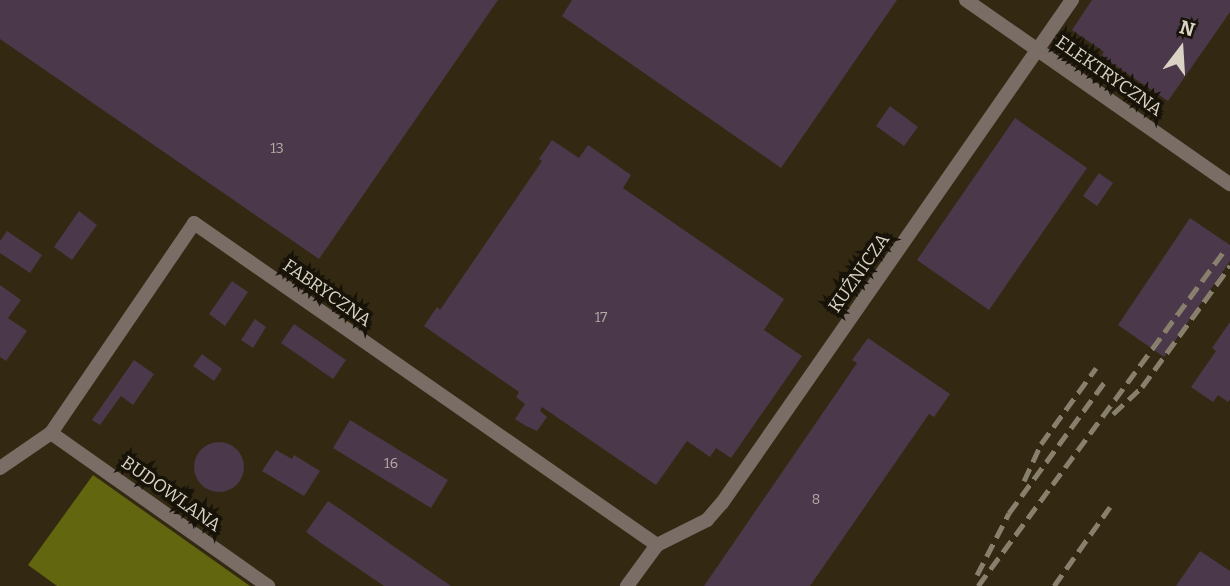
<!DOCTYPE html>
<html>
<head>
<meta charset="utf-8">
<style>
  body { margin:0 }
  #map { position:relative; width:1230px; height:586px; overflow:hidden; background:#332912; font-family:Bitter,serif }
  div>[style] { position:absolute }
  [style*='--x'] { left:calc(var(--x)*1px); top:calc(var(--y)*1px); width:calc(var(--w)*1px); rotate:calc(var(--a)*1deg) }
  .forest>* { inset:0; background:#61660f }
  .building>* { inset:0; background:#4b384a }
  .round { border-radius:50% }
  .minor>* { height:14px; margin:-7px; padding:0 7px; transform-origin:7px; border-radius:7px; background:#796d66 }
  .rail>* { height:5px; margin-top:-2.5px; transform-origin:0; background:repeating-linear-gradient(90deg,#88806d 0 14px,transparent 0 21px) }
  span { translate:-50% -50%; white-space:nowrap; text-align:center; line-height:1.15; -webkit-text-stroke:7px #171309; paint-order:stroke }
  .number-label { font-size:14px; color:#b6aca6 }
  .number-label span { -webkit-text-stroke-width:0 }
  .street-label { font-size:18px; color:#dad3c5 }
  .north { position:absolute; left:1146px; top:14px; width:70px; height:70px; -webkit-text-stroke:5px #171309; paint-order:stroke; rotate:17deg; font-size:19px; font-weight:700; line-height:28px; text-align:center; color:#dad3c5 }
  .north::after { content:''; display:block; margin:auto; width:24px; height:32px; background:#dad3c5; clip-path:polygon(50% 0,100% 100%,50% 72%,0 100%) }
</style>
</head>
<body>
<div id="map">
  <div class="forest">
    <div style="clip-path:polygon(93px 475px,250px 586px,57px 586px,28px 565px)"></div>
  </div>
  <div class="building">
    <div style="clip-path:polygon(0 0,498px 0,319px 259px,0 39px)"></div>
    <div style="clip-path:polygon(572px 0,897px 0,781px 168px,562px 16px)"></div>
    <div style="clip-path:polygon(1092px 0,1230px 0,1230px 12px,1168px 101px,1101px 56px,1104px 52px,1072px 30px)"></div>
    <div style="clip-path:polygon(890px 106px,918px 127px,904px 146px,876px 126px)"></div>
    <div style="clip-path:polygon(1015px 118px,1087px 168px,989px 310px,917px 260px)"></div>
    <div style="clip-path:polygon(552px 140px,579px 158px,588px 145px,631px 175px,623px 188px,784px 299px,764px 330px,802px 356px,731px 458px,716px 448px,710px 457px,687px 441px,656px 485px,542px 407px,540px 411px,547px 417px,537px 431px,526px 426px,515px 419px,525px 404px,516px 397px,519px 392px,424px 326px,437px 307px,440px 310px,542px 161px,539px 159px)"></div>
    <div style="clip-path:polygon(1099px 173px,1113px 183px,1097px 206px,1083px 196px)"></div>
    <div style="clip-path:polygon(79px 211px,97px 225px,72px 260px,54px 247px)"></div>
    <div style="clip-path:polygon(1190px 218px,1230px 245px,1230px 261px,1164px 357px,1118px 325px)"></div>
    <div style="clip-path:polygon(7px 231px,42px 255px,30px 273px,0 253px,0 241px)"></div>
    <div style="clip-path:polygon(232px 281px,248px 292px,225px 326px,209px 314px)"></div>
    <div style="clip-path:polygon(0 285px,21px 300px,8px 318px,27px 331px,6px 361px,0 357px)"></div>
    <div style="clip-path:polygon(255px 319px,266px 327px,253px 348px,241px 340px)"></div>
    <div style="clip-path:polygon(1230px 322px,1230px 399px,1228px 402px,1218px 395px,1213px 402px,1191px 387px,1216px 351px,1212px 348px)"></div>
    <div style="clip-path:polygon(294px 324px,346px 360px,333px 379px,281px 343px)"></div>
    <div style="clip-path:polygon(868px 338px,950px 394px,934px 417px,929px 414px,810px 586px,704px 586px,857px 363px,852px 360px)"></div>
    <div style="clip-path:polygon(202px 354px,222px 369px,214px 381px,193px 366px)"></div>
    <div style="clip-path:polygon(134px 360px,154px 374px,133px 405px,121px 396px,100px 425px,92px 420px)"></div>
    <div style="clip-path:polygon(350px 420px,448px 480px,431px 508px,333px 448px)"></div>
    <div class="round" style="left:194px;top:442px;width:50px;height:50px"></div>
    <div style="clip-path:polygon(276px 450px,292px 459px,294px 455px,320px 471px,304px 496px,262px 471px)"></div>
    <div style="clip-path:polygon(328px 501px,343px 511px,451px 586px,384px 586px,321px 543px,306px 532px)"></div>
    <div style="clip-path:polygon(1200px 551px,1230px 571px,1230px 586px,1176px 586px)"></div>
  </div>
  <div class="minor">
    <div style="--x:966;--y:0;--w:322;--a:34.9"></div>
    <div style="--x:51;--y:433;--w:266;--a:35.2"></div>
    <div style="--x:0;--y:468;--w:62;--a:-34.5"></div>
    <div style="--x:51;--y:433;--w:254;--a:-55.7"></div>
    <div style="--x:194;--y:223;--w:564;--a:34.82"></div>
    <div style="--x:657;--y:545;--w:51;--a:126.2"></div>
    <div style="--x:657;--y:545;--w:56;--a:-26.6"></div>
    <div style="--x:707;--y:520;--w:23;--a:-49"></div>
    <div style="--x:722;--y:503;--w:613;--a:-55.17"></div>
  </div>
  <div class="rail">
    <div style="--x:1113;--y:414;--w:40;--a:-43"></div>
    <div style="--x:1142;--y:387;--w:150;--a:-54"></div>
    <div style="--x:1024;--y:481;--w:41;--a:-65.3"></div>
    <div style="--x:1041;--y:444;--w:94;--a:-54.1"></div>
    <div style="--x:977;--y:575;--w:70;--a:-62.7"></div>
    <div style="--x:1009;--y:513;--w:165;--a:-53.9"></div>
    <div style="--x:978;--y:586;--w:417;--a:-53.7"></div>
    <div style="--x:1054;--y:586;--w:97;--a:-54.7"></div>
  </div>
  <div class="number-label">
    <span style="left:277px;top:149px">13</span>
    <span style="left:601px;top:318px">17</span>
    <span style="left:391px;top:464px">16</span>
    <span style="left:816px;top:500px">8</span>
  </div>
  <div class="street-label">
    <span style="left:1109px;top:76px;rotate:35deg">ELEKTRYCZNA</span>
    <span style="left:859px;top:273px;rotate:-55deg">KUŹNICZA</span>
    <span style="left:327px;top:293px;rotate:35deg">FABRYCZNA</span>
    <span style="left:171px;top:494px;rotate:35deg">BUDOWLANA</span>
  </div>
  <div class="north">N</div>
</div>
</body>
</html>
